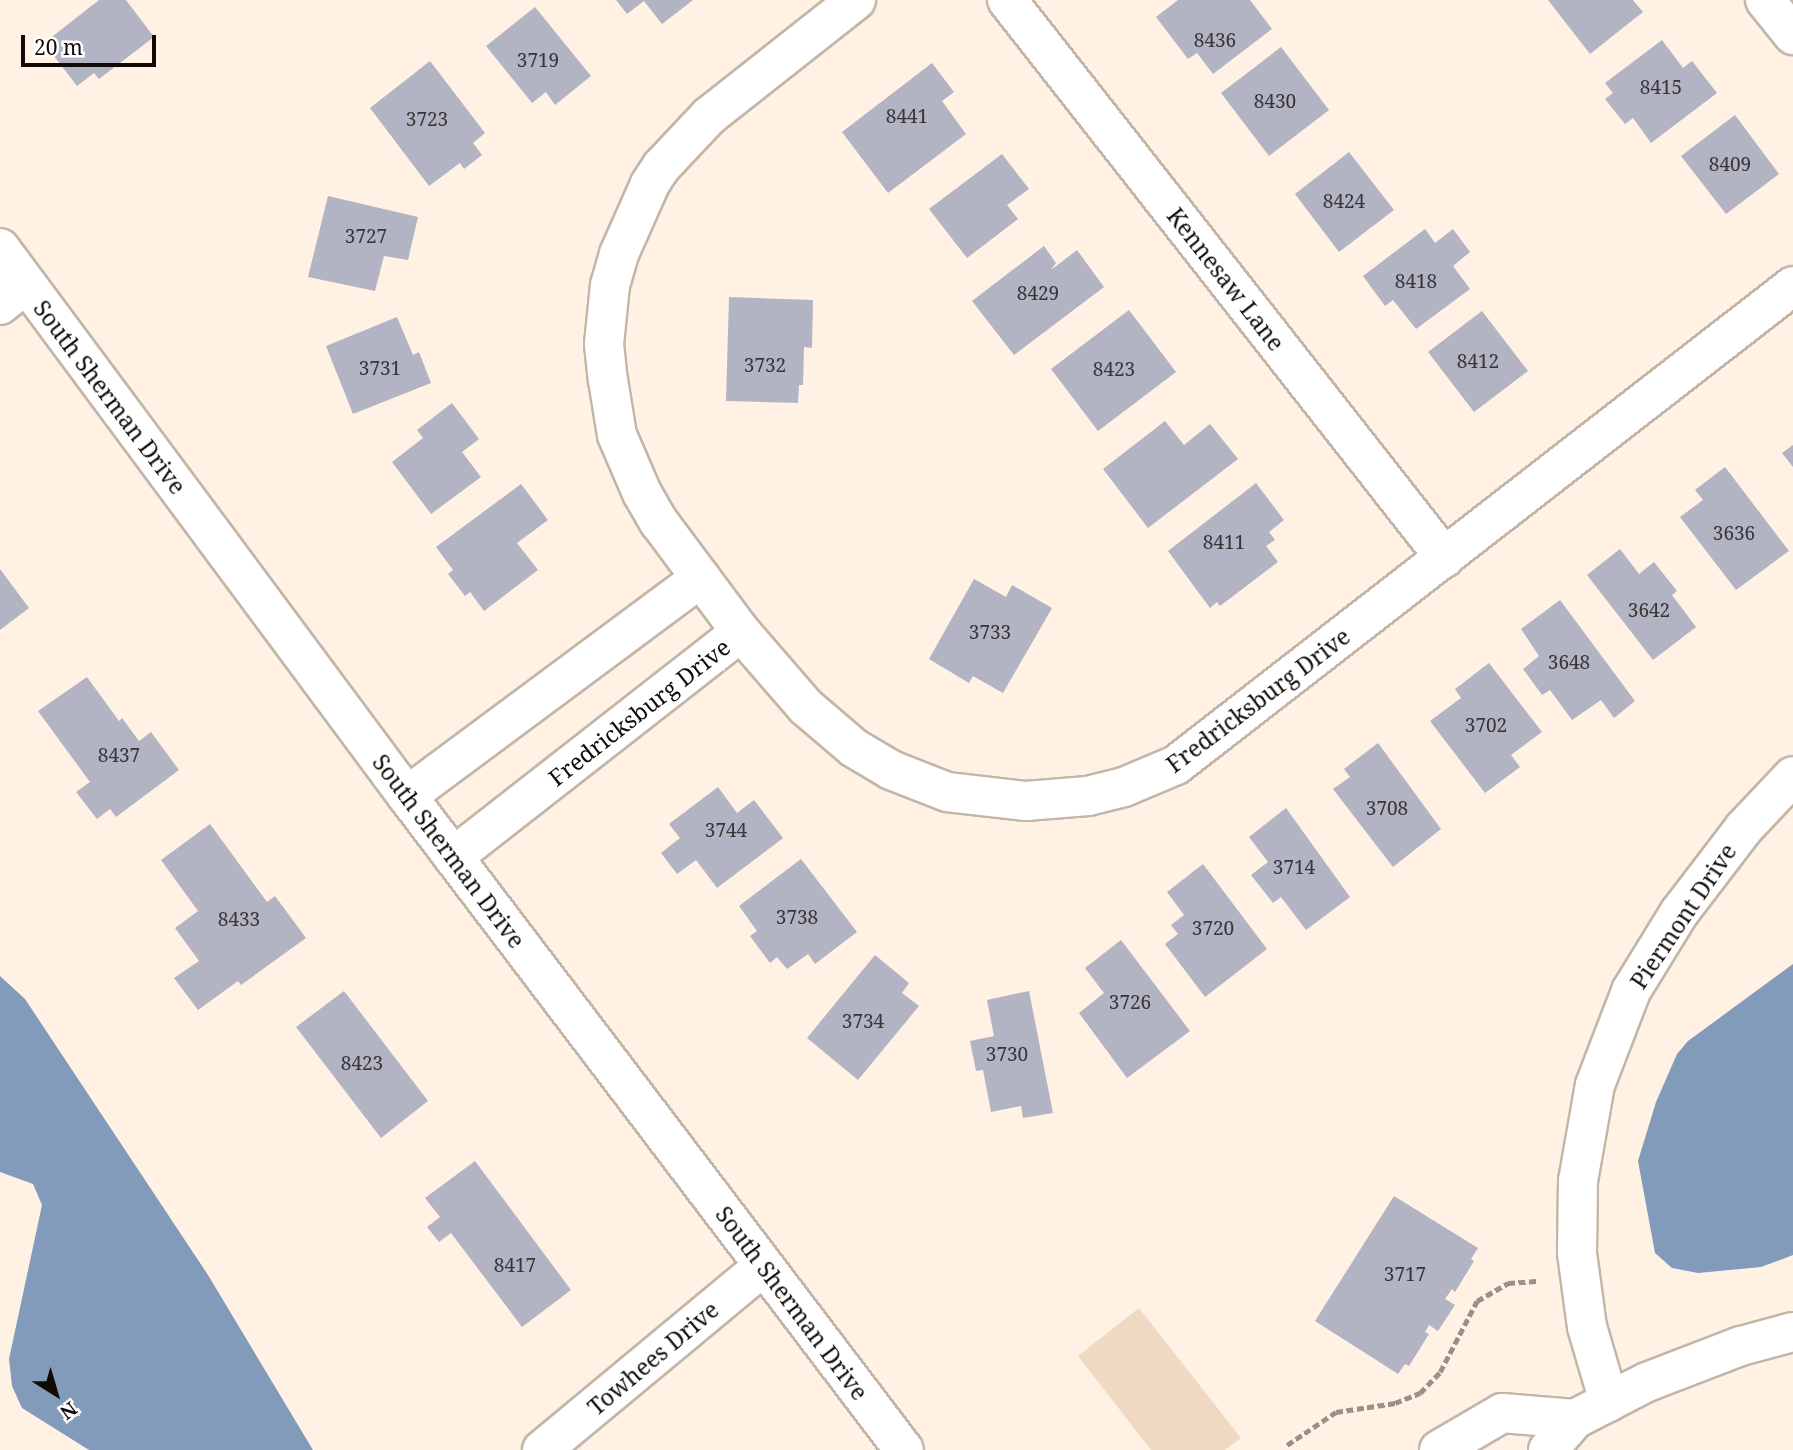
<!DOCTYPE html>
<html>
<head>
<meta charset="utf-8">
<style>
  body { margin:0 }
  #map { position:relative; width:1793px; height:1450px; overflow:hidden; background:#fff2e4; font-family:"Noto Serif",serif }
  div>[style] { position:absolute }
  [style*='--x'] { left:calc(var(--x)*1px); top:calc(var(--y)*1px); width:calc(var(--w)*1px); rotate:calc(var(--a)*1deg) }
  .green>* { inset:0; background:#efd9c2 }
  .water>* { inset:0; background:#839bba }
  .building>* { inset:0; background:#b2b3c3 }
  .path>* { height:4.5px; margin-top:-2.25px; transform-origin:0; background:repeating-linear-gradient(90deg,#999086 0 7px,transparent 0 10.5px) }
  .roads { filter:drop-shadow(2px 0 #c3b6a9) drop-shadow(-2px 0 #c3b6a9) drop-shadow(0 2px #c3b6a9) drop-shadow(0 -2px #c3b6a9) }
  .street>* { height:38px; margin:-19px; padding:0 19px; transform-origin:19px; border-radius:19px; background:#fff }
  .secondary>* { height:38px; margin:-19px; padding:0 19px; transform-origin:19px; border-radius:19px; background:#fff }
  span { translate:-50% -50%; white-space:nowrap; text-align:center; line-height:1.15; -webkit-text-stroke:7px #fff; paint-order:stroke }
  .number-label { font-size:19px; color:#383536 }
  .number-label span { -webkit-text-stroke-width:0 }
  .street-label { font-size:23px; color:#100b07 }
  .north { position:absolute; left:21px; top:1359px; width:70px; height:70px; -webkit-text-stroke:5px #fff; paint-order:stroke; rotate:143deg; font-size:19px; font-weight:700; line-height:28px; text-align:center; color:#100b07 }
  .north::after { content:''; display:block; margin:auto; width:24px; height:32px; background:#100b07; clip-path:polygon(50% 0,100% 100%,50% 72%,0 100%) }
  .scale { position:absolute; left:21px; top:35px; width:135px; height:32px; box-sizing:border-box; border:4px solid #100b07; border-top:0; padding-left:9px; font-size:21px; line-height:24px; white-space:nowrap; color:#100b07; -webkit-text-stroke:5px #fff; paint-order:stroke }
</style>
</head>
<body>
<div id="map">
  <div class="green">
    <div style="clip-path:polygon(1139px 1308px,1241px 1438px,1225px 1450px,1151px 1450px,1078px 1356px)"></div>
  </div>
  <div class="water">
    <div style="clip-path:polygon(1793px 964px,1793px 1255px,1761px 1267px,1698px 1273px,1672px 1268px,1655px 1253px,1638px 1161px,1656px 1102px,1677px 1054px,1688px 1041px)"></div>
    <div style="clip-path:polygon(0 976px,25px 999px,208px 1275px,313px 1450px,89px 1450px,22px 1408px,12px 1386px,9px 1359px,42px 1205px,33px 1184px,0 1172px)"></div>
  </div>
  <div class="building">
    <div style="clip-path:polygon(99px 0,126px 0,154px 37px,99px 79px,94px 73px,77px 86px,44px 43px)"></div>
    <div style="clip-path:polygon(616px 0,693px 0,662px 24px,644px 1px,627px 14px)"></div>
    <div style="clip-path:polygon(1178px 0,1250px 0,1272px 29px,1213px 74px,1197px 53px,1188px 59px,1156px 17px)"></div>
    <div style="clip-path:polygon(1548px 0,1633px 0,1643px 12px,1590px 54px)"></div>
    <div style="clip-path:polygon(535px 7px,591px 76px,555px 105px,546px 92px,532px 103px,486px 46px)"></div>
    <div style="clip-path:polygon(1662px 40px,1683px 68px,1692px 61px,1717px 93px,1651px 143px,1633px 118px,1625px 124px,1605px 99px,1613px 93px,1605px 83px)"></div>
    <div style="clip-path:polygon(1281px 47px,1329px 110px,1269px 156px,1221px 93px)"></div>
    <div style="clip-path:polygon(430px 61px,485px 133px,473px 143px,482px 155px,464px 169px,460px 163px,429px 186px,370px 108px)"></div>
    <div style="clip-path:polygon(932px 63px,954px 92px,942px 101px,966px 134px,888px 193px,842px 132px)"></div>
    <div style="clip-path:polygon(1735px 115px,1779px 174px,1726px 214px,1681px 156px)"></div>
    <div style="clip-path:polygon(1349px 152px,1394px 210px,1339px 252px,1295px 194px)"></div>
    <div style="clip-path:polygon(1002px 154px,1029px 189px,1007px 205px,1018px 219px,967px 258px,929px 209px)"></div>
    <div style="clip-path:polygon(328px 196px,418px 217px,408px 260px,384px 256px,375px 291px,308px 277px)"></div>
    <div style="clip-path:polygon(1425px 229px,1435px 243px,1453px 229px,1470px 252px,1453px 266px,1470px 289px,1416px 329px,1393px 300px,1385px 306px,1363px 276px)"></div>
    <div style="clip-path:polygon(1044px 246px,1056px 263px,1051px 270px,1077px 250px,1104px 287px,1014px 355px,972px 301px)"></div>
    <div style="clip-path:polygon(729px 297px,813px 300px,812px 348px,804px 347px,803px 385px,799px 385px,798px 403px,726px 401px)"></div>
    <div style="clip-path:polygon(1129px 310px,1176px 372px,1098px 431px,1051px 369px)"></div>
    <div style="clip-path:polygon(1482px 311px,1528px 371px,1474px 412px,1428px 352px)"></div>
    <div style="clip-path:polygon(397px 317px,413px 355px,419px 352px,431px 383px,353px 414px,326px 346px)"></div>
    <div style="clip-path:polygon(452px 403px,479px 439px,462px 452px,481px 477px,431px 514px,392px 462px,423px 438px,417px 430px)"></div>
    <div style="clip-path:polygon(1165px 421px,1184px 445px,1210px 424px,1238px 459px,1148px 528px,1103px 469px)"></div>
    <div style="clip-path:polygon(1793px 445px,1793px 467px,1782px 453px)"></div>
    <div style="clip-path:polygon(1725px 467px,1789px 551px,1736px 590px,1680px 517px,1703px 500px,1695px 490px)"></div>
    <div style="clip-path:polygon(1256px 483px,1284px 520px,1269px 532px,1275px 540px,1266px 546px,1278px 562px,1220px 606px,1217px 602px,1210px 608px,1168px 551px)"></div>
    <div style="clip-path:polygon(521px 484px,548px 520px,517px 543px,538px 570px,484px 611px,470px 592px,465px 596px,448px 574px,453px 570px,436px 547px)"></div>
    <div style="clip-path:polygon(1620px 549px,1639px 574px,1654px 562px,1677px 591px,1672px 595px,1696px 627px,1653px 660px,1587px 575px)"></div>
    <div style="clip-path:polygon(0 569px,29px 608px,0 630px)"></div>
    <div style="clip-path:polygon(974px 579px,1006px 597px,1012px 585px,1052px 608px,1003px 693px,973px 676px,969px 683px,929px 659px)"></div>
    <div style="clip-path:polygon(1560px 600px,1635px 701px,1614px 718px,1601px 700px,1572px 720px,1550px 690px,1542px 695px,1523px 669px,1539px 656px,1521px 629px)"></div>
    <div style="clip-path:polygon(1489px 663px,1542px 732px,1511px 755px,1520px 767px,1485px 793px,1430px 721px,1461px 698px,1455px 689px)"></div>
    <div style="clip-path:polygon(87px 677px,119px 721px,122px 718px,139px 741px,151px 732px,179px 770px,116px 817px,110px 809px,97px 819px,76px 792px,90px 782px,38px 711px)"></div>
    <div style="clip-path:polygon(1378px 743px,1441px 829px,1393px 867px,1333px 789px,1350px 777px,1344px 769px)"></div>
    <div style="clip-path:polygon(718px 787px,737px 813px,754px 800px,783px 838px,717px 888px,696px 860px,677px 874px,661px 853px,680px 838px,669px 824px)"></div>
    <div style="clip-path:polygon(1286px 808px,1350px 897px,1306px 930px,1281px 897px,1273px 903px,1251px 875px,1268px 862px,1249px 837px)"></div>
    <div style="clip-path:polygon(210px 824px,267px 902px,275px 896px,306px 938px,241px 985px,238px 981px,198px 1010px,174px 978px,199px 961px,175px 928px,198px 911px,161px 860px)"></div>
    <div style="clip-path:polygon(801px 859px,857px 932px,815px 964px,808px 954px,787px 969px,777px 957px,770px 963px,750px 936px,757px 931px,739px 906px)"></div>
    <div style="clip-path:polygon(1203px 864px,1267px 949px,1205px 997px,1165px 944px,1178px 934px,1171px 925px,1184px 915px,1167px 892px)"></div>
    <div style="clip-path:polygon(1121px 940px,1190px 1031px,1127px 1078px,1079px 1013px,1104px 993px,1085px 968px)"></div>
    <div style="clip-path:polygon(875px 955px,909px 983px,902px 993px,919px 1006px,858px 1080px,807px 1038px)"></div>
    <div style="clip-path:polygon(344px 991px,428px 1101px,381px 1138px,296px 1027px)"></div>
    <div style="clip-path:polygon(1029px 991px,1053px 1113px,1023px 1118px,1021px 1106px,991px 1112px,983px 1070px,976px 1071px,970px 1041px,994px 1036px,987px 1000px)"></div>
    <div style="clip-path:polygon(475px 1161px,571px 1290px,522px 1327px,451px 1233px,439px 1242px,427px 1227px,440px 1217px,425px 1198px)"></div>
    <div style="clip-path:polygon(1394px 1196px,1478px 1248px,1471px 1259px,1474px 1261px,1455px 1292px,1452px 1289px,1445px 1299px,1455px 1305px,1438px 1331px,1429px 1325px,1425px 1332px,1429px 1334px,1409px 1366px,1405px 1364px,1398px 1374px,1315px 1321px)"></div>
  </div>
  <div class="path">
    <div style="--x:1287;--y:1445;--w:59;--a:-34"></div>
    <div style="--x:1336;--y:1412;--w:60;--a:-8.7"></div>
    <div style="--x:1395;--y:1403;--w:27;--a:-22"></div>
    <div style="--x:1420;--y:1393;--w:29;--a:-46"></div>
    <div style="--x:1440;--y:1372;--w:80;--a:-62.5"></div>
    <div style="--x:1477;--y:1301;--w:36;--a:-30"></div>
    <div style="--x:1508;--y:1283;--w:31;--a:-4"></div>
  </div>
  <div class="roads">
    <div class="street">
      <div style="--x:856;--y:0;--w:187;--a:141.7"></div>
      <div style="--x:709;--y:116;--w:70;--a:133.3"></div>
      <div style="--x:661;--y:167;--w:20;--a:123"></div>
      <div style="--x:650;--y:184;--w:77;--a:113.9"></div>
      <div style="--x:619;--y:254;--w:32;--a:106"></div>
      <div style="--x:610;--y:285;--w:59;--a:95.8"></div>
      <div style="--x:604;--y:344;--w:36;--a:84"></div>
      <div style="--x:608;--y:380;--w:56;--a:80.7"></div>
      <div style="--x:617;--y:435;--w:63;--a:66.7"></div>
      <div style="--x:642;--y:493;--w:34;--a:60"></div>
      <div style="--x:659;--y:522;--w:137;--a:53.3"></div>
      <div style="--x:741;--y:632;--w:99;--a:49.1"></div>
      <div style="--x:806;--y:707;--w:63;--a:40.5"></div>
      <div style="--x:854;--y:748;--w:43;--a:30.7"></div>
      <div style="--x:891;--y:770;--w:60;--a:21.4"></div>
      <div style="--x:947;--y:792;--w:80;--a:6.5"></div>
      <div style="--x:1026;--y:801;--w:62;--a:-4.6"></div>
      <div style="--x:1088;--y:796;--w:37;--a:-14"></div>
      <div style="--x:1124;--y:787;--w:56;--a:-22.9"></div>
      <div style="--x:1176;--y:765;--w:781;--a:-37.82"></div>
      <div style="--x:1007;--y:0;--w:709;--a:51.87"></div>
      <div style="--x:1765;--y:0;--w:45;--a:51.3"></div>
      <div style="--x:407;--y:796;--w:366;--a:-36.6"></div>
      <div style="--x:453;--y:857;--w:365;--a:-38"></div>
      <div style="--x:1609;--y:1402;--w:78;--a:-106.3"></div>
      <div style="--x:1587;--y:1327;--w:75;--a:-97.7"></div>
      <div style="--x:1577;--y:1253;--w:72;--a:-89.2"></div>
      <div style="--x:1578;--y:1181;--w:97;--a:-80"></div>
      <div style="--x:1595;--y:1085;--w:101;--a:-69"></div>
      <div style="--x:1631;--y:991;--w:92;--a:-58.4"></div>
      <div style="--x:1679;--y:913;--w:107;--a:-52.6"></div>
      <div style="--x:1744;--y:828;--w:71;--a:-46.7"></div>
      <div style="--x:542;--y:1450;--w:288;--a:-39.7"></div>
      <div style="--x:1439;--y:1450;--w:73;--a:-30.4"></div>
      <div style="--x:1502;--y:1413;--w:73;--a:4.7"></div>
      <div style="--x:1548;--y:1450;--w:41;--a:-48.9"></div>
      <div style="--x:1575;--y:1419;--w:81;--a:-27.2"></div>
      <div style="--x:1647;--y:1382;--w:101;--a:-21"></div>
      <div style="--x:1741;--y:1346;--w:54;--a:-15.1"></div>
    </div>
    <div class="secondary">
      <div style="--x:0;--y:248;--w:683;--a:53.4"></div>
      <div style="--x:407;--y:796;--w:821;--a:52.77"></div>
      <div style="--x:0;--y:305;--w:33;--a:-39"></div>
    </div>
  </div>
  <div class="number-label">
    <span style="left:1215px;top:41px">8436</span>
    <span style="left:538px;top:61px">3719</span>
    <span style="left:1661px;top:88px">8415</span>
    <span style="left:1275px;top:102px">8430</span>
    <span style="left:907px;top:117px">8441</span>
    <span style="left:427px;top:120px">3723</span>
    <span style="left:1730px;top:165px">8409</span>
    <span style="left:1344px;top:202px">8424</span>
    <span style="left:366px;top:237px">3727</span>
    <span style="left:1416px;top:282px">8418</span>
    <span style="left:1038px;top:294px">8429</span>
    <span style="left:1478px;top:362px">8412</span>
    <span style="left:765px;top:366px">3732</span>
    <span style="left:380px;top:369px">3731</span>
    <span style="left:1114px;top:370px">8423</span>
    <span style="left:1734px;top:534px">3636</span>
    <span style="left:1224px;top:543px">8411</span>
    <span style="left:1649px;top:611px">3642</span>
    <span style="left:990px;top:633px">3733</span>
    <span style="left:1569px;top:663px">3648</span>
    <span style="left:1486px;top:726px">3702</span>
    <span style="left:119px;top:756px">8437</span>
    <span style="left:1387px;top:809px">3708</span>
    <span style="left:726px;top:831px">3744</span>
    <span style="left:1294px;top:868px">3714</span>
    <span style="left:797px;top:918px">3738</span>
    <span style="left:239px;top:920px">8433</span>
    <span style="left:1213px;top:929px">3720</span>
    <span style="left:1130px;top:1003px">3726</span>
    <span style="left:863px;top:1022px">3734</span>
    <span style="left:1007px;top:1055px">3730</span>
    <span style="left:362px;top:1064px">8423</span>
    <span style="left:515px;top:1266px">8417</span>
    <span style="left:1405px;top:1275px">3717</span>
  </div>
  <div class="street-label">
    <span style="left:1226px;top:279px;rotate:52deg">Kennesaw Lane</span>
    <span style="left:110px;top:397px;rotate:53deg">South Sherman Drive</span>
    <span style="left:1258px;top:700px;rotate:-37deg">Fredricksburg Drive</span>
    <span style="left:639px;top:712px;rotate:-38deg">Fredricksburg Drive</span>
    <span style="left:449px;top:851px;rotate:53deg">South Sherman Drive</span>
    <span style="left:1683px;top:916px;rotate:-56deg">Piermont Drive</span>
    <span style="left:792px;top:1303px;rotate:53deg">South Sherman Drive</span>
    <span style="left:653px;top:1358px;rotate:-40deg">Towhees Drive</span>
  </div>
  <div class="north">N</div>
  <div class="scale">20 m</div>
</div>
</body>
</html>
